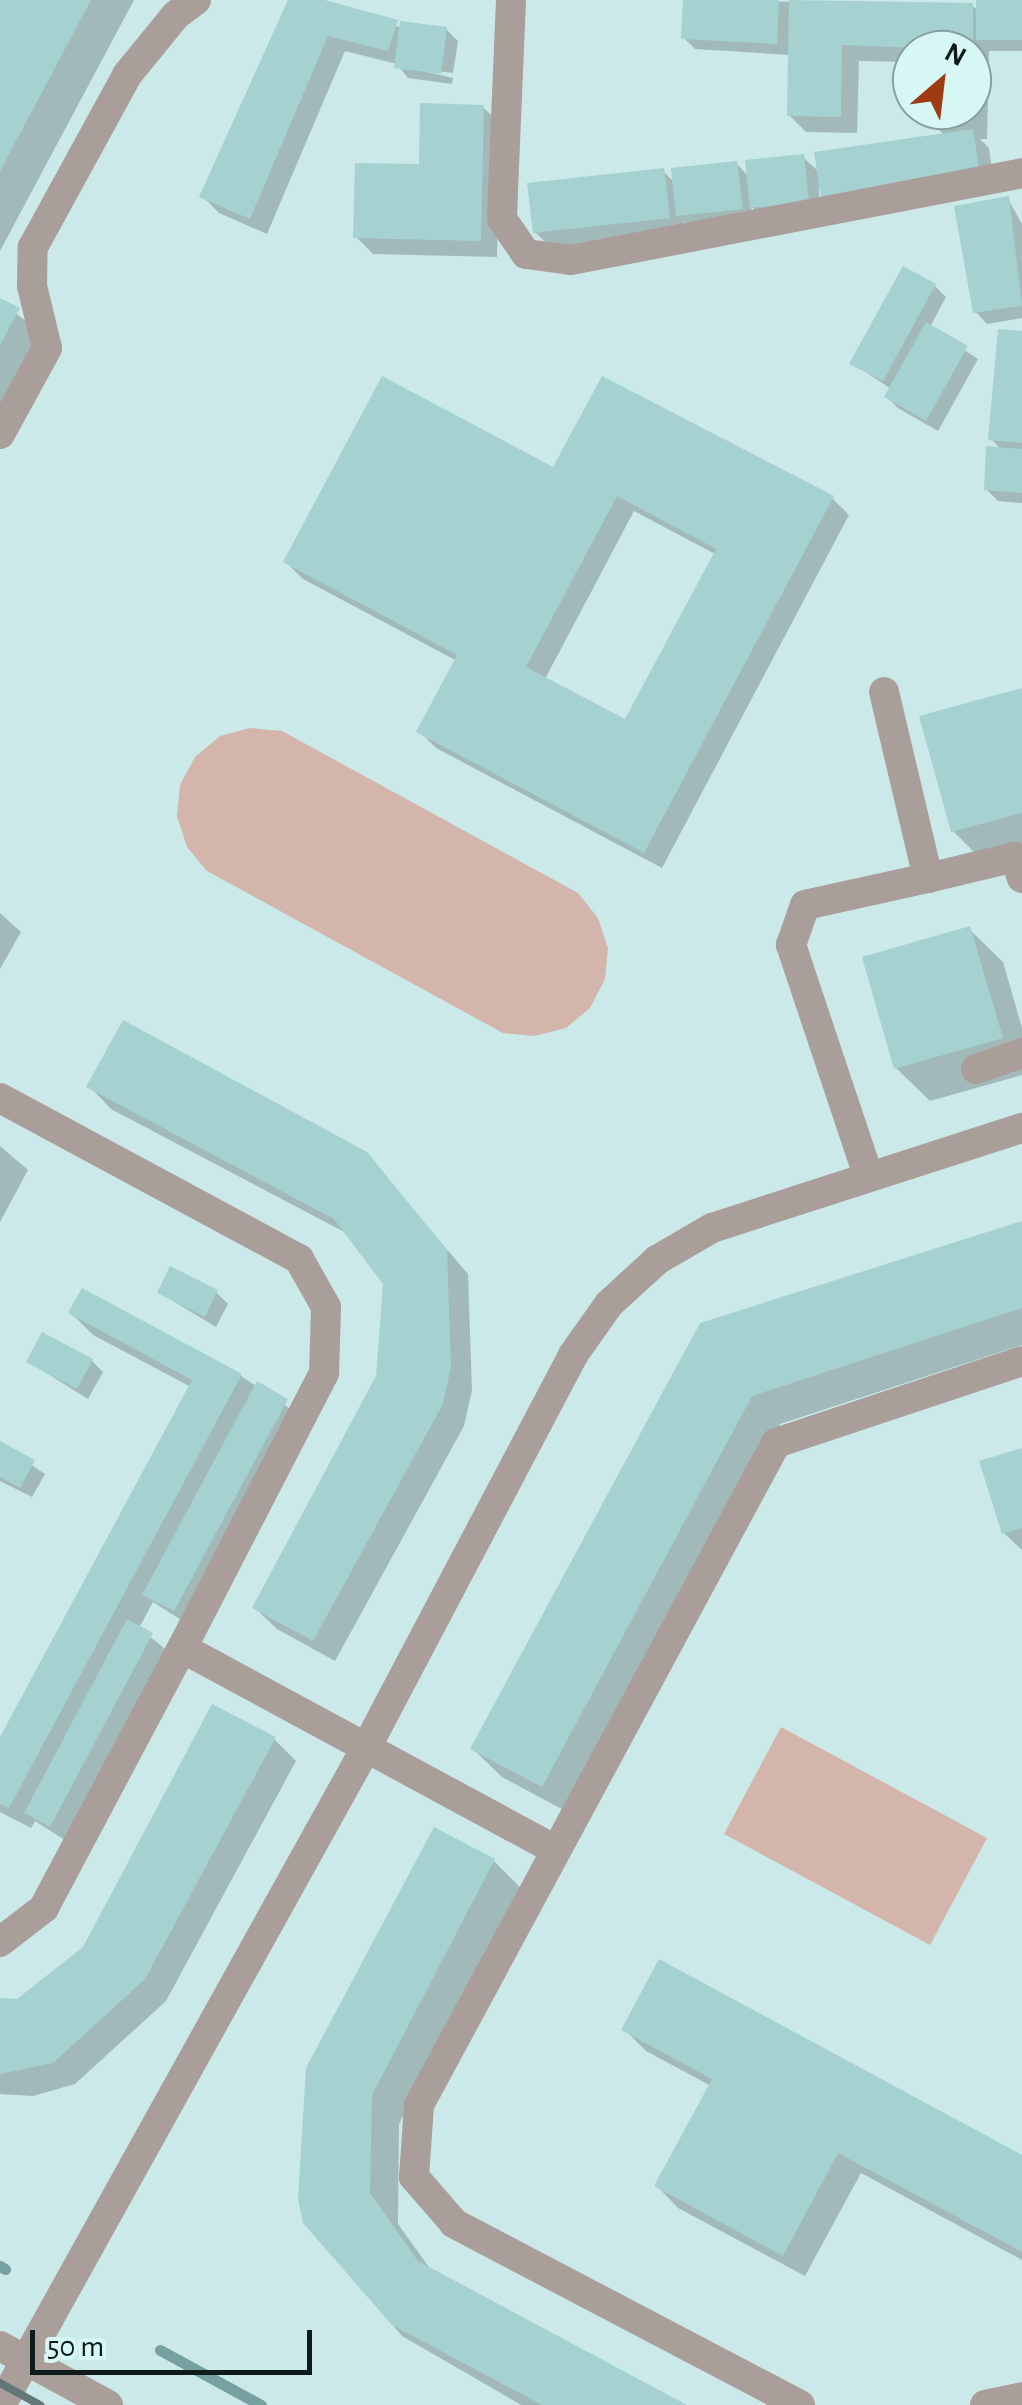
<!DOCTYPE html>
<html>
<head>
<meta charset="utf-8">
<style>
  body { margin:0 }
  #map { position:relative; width:1022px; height:2405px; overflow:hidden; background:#cae9e8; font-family:"Alegreya Sans",sans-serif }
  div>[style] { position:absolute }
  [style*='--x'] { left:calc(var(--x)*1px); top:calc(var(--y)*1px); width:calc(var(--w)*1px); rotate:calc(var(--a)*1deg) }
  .green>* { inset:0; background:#d3b5ab }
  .shadow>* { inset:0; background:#0003 }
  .stream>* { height:11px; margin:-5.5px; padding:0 5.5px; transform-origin:5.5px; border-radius:5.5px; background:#77a1a0 }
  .building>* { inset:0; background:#a5d1d0 }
  .minor>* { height:30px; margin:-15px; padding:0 15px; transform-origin:15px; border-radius:15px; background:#aa9e9a }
  .rail>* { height:8px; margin:-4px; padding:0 4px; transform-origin:4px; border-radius:4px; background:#627776 }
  span { translate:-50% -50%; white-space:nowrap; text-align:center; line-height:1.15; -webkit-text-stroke:10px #d7f7f5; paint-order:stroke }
  .north { position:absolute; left:892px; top:30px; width:100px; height:100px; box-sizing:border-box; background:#d7f7f5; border:2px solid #879f9e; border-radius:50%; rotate:28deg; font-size:28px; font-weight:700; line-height:40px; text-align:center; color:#0f1b1b }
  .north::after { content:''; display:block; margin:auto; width:35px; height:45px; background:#a03a12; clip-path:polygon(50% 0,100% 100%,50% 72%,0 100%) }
  .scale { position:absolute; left:30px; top:2330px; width:282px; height:45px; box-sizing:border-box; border:5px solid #0f1b1b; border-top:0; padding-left:12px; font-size:30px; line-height:35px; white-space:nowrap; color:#0f1b1b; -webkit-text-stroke:8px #d7f7f5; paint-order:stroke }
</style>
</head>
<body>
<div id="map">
  <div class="green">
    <div style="clip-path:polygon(250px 728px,282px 731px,578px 893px,598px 918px,608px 948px,605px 979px,590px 1008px,566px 1028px,534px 1036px,503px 1033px,207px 871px,187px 847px,177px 816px,180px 785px,195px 757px,220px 736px)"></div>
    <div style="clip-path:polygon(781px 1727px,987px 1838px,930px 1945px,724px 1834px)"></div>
  </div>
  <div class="shadow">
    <div style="clip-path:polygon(2px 0,134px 0,0 251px,0 4px)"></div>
    <div style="clip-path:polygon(290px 0,316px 0,402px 28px,446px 29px,458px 41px,453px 73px,406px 67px,453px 78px,452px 84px,408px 78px,397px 64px,345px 51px,267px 234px,219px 213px,202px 196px)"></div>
    <div style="clip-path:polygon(686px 0,972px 5px,978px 11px,978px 0,1022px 0,1022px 51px,989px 51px,987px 139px,980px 139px,989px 148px,995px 191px,932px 122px,932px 110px,972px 110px,972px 50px,912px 50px,912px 62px,859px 61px,857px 133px,806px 132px,789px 115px,790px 55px,695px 49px,684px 38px)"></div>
    <div style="clip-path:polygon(483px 107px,500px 124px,497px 257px,373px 254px,356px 237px)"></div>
    <div style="clip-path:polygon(803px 157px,819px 172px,819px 213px,764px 219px,751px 206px,753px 220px,690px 227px,684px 221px,686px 234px,552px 249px,535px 232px,663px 171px,675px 183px,737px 164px,749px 177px)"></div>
    <div style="clip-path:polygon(1008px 199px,1022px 224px,1022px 318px,987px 324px,976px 312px)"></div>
    <div style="clip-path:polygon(935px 286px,946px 297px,930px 327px,978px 359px,938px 431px,898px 408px,887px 397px,891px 389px,852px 363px)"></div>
    <div style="clip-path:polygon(0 301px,40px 332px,0 406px)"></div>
    <div style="clip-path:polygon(1022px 334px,1022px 503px,998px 501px,986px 489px,1002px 450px,991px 439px)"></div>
    <div style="clip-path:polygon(evenodd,554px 471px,832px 498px,849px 515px,662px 868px,436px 748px,419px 731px,457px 661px,303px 579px,286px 562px,554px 471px,634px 511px,715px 554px,626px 723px,545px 679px,634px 511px)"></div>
    <div style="clip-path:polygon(1022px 691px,1022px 855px,987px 865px,953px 831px)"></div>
    <div style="clip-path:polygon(0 913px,21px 932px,0 969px)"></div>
    <div style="clip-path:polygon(969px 929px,1003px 962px,1022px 1028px,1022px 1075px,930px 1101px,896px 1068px)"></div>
    <div style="clip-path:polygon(90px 1087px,365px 1154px,468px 1274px,472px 1390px,464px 1426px,335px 1661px,277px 1629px,255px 1608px,378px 1377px,386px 1283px,350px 1235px,111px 1109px)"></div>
    <div style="clip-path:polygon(0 1146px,28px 1170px,0 1222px)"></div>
    <div style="clip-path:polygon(1022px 1224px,1022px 1345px,780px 1424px,571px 1814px,502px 1777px,473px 1749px,702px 1325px)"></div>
    <div style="clip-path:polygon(160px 1293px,217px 1293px,228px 1304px,216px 1327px)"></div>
    <div style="clip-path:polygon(71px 1313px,241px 1376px,304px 1418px,191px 1626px,153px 1602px,139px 1628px,169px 1652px,68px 1842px,35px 1821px,31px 1828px,0 1812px,0 1742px,191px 1387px,93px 1335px)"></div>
    <div style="clip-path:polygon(92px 1361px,103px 1372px,88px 1399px,29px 1362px)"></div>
    <div style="clip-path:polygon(0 1444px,45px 1474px,32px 1497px,0 1481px)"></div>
    <div style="clip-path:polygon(1022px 1450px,1022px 1550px,1004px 1533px)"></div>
    <div style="clip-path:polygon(274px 1739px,296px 1761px,166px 2001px,75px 2084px,33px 2096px,0 2094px,0 2000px,18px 2002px,85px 1949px)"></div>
    <div style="clip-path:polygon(494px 1861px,522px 1889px,399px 2124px,398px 2224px,431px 2270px,681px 2405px,521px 2405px,402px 2336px,305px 2222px,309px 2069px)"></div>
    <div style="clip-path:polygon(624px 2029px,1022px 2158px,1022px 2260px,861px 2173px,805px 2276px,678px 2208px,657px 2186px,711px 2086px,646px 2051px)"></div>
  </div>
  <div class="stream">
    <div style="--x:0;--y:2266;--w:6;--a:31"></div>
    <div style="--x:160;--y:2350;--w:115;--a:28.6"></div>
  </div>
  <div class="building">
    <div style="clip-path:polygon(0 0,91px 0,0 171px)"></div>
    <div style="clip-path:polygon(288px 0,325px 0,398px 20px,388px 51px,328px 36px,250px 219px,199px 197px)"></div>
    <div style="clip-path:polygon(683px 0,779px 0,777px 44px,681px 39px)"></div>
    <div style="clip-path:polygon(789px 0,973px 3px,973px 50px,842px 45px,841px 117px,787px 116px)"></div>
    <div style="clip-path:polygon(976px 0,1022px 0,1022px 40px,976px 40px)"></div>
    <div style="clip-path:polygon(400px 21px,447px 27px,441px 74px,394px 68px)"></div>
    <div style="clip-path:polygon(420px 103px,484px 105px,481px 241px,353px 238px,355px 163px,419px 164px)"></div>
    <div style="clip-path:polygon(930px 110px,971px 110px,971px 123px,929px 123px)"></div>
    <div style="clip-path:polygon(973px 129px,980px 175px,821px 198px,814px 152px)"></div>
    <div style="clip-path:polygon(804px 154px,809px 202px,750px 208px,745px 160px)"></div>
    <div style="clip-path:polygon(737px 161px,743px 209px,676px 216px,671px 168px)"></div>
    <div style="clip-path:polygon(664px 168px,670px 218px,533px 233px,527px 183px)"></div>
    <div style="clip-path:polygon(1009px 196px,1022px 306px,973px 313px,954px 206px)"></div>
    <div style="clip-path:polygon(903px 266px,936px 284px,883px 381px,849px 364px)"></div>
    <div style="clip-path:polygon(0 298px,20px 308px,0 345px)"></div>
    <div style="clip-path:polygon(926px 322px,968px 346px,926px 421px,884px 397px)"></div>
    <div style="clip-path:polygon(998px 329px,1022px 331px,1022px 443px,988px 440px)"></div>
    <div style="clip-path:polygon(evenodd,382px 376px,553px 467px,602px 376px,834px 496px,644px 853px,416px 732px,457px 655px,283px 562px,382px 376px,617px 496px,716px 549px,625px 719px,526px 667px,617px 496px)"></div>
    <div style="clip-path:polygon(986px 446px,1022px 449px,1022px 493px,984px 490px)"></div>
    <div style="clip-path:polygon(1022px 688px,1022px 813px,951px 832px,919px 716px)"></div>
    <div style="clip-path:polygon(970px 926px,1003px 1038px,894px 1069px,862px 957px)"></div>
    <div style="clip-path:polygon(123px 1020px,367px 1152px,447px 1250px,451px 1367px,443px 1404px,313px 1641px,252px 1608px,376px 1376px,383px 1284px,334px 1219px,86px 1087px)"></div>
    <div style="clip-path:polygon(1022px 1221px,1022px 1308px,752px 1396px,542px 1787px,470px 1749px,700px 1323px)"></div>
    <div style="clip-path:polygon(170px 1266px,218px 1290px,205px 1317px,157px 1293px)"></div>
    <div style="clip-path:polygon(82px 1288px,242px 1374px,9px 1808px,0 1804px,0 1737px,192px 1380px,68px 1313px)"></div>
    <div style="clip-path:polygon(42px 1332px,93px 1359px,77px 1389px,26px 1362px)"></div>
    <div style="clip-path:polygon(257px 1381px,288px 1399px,174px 1611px,142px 1595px)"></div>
    <div style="clip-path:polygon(0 1441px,35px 1460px,20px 1488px,0 1477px)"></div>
    <div style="clip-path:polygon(1022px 1448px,1022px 1528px,1002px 1534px,979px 1461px)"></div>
    <div style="clip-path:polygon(127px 1619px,153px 1633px,50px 1827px,24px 1813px)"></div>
    <div style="clip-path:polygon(212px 1704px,276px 1737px,145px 1979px,53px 2063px,0 2074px,0 1998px,17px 1999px,83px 1947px)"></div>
    <div style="clip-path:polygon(434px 1827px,495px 1859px,372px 2095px,370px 2193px,418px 2261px,687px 2405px,542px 2405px,392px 2325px,303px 2223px,298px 2199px,306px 2068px)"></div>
    <div style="clip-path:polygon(659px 1959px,1022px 2155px,1022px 2252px,838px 2153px,783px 2256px,654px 2186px,712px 2079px,621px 2030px)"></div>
  </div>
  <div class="minor">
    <div style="--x:511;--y:0;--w:219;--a:92.4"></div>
    <div style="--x:502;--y:219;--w:42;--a:55.6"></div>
    <div style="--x:526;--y:254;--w:45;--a:7.6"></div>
    <div style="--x:571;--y:260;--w:459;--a:-10.9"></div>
    <div style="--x:0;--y:434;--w:98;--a:-61.3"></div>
    <div style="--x:47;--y:348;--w:64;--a:-103.6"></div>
    <div style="--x:32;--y:286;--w:39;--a:-89"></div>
    <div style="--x:33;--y:247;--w:196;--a:-61.3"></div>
    <div style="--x:127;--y:75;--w:77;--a:-50.8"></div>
    <div style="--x:176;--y:15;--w:25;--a:-37"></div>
    <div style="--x:928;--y:878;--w:89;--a:-13.6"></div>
    <div style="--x:1015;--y:857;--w:22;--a:72"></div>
    <div style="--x:976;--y:1069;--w:49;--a:-19.2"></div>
    <div style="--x:0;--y:1098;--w:340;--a:28.3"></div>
    <div style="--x:299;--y:1259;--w:55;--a:60.6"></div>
    <div style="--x:326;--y:1307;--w:66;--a:91.7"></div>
    <div style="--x:324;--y:1373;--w:309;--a:117.3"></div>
    <div style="--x:182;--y:1648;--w:294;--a:118"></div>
    <div style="--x:44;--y:1908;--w:56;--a:142.3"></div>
    <div style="--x:868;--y:1175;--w:243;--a:-108.5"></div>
    <div style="--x:791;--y:945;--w:42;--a:-70.7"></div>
    <div style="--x:805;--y:905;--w:126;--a:-12.4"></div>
    <div style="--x:928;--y:878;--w:191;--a:-103.3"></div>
    <div style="--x:182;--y:1648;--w:424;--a:28.4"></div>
    <div style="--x:0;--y:2346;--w:123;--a:28.6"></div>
    <div style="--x:1;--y:2405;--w:752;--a:-60.95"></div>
    <div style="--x:366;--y:1748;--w:444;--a:-62.2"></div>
    <div style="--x:573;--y:1355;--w:62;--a:-54.8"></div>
    <div style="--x:609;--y:1304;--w:65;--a:-42.5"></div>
    <div style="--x:657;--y:1260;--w:64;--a:-30.2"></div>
    <div style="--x:712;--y:1228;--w:326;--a:-17.9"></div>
    <div style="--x:800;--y:2405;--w:391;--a:-152.3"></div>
    <div style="--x:454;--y:2223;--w:61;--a:-131"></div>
    <div style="--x:414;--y:2177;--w:72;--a:-86"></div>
    <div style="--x:419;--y:2105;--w:752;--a:-61.66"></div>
    <div style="--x:776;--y:1443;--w:259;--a:-18.4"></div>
    <div style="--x:985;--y:2405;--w:38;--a:-12"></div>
  </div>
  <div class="rail">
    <div style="--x:0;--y:2383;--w:46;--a:28.8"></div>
  </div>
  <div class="north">N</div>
  <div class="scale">50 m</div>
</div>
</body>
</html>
